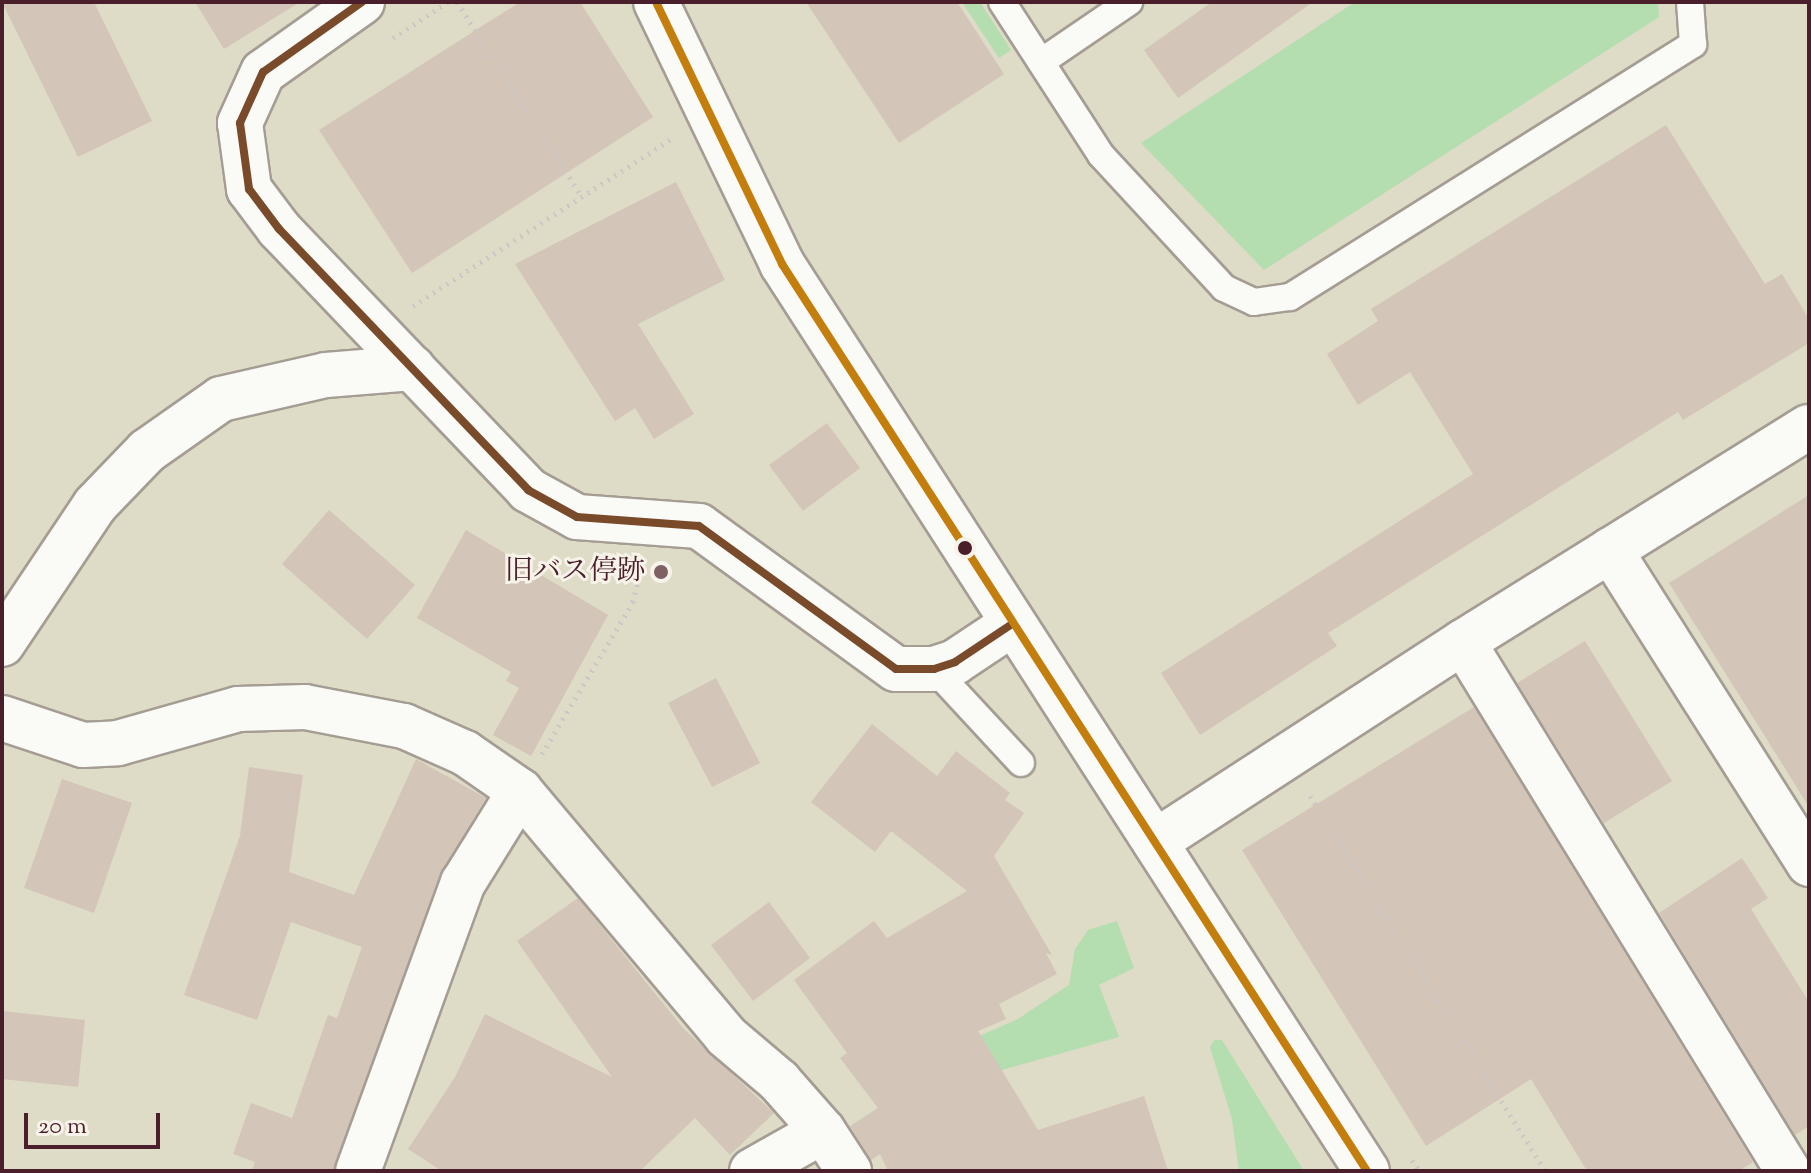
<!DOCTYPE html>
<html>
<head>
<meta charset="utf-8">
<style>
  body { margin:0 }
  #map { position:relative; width:1811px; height:1173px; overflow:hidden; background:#dedbc7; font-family:"Sorts Mill Goudy","Noto Serif JP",serif }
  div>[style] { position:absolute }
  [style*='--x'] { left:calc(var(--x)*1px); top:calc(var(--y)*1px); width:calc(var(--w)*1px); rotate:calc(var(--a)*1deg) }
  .green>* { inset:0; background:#b4ddb0 }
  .building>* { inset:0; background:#d4c5b9 }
  .path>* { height:5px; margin-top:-2.5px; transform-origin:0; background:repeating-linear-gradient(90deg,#cbc7c4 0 2px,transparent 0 8px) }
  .roads { filter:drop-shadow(2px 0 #a59d93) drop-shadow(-2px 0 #a59d93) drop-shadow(0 2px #a59d93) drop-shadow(0 -2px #a59d93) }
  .lane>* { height:26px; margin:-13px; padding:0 13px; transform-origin:13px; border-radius:13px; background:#fafaf7 }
  .street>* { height:44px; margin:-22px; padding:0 22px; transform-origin:22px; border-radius:22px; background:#fafaf7 }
  .secondary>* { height:44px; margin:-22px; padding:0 22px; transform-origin:22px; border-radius:22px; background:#fafaf7 }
  .bus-1>* { height:8px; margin:-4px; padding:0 4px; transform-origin:4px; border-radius:4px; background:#7a4b2a }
  .bus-2>* { height:8px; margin:-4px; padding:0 4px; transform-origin:4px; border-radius:4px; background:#c37e0d }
  .dots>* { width:22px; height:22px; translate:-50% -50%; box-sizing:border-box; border:4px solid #f7f3e8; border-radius:50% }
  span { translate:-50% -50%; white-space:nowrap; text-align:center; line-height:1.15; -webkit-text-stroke:6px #f7f3e8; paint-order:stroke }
  .poi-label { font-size:28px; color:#4a1f2b }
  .right { translate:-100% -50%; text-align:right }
  .frame { position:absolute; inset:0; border:4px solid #4a1f2b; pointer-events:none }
  .scale { position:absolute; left:24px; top:1113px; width:136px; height:36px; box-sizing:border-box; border:4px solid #4a1f2b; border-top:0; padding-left:10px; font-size:24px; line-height:28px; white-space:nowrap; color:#4a1f2b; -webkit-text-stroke:6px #f7f3e8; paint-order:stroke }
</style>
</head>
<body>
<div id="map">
  <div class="green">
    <div style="clip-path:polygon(962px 2px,980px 2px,1011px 50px,999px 58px)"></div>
    <div style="clip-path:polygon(1355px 2px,1658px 2px,1659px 17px,1264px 270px,1141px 143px)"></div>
    <div style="clip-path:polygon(1117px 921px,1134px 968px,1099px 985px,1119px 1037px,977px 1077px,961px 1044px,1018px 1019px,1069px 985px,1075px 949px,1088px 930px)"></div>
    <div style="clip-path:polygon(1214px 1040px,1222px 1040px,1304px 1171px,1239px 1171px,1232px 1119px,1210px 1047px)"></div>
  </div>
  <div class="building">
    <div style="clip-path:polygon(2px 2px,94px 2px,152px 121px,78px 157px)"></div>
    <div style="clip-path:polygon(195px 2px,300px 2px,224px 49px)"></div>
    <div style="clip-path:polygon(520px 2px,580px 2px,653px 117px,412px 273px,319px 130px)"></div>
    <div style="clip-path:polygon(806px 2px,957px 2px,1004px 74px,899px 143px)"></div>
    <div style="clip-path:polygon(1212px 2px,1313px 2px,1178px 98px,1144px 50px)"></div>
    <div style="clip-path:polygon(1666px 125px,1765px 284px,1782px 274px,1809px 319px,1809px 343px,1683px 420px,1678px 412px,1328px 633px,1337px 646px,1200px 735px,1161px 673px,1473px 474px,1410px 372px,1358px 405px,1327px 354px,1378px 321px,1371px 309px)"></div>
    <div style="clip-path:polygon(676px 182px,725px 280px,638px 324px,694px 414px,654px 439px,635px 408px,615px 421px,515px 264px)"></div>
    <div style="clip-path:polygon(827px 423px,860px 468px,803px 511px,769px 465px)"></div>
    <div style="clip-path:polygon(1809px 495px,1809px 807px,1669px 583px)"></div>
    <div style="clip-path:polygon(329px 510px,415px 585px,367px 639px,282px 564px)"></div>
    <div style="clip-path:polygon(466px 530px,608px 615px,531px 756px,493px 735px,519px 688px,506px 681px,511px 672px,417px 618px)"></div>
    <div style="clip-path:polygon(1585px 641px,1672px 781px,1604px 823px,1517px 683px)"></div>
    <div style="clip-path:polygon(716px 678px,760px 763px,712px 787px,668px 703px)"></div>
    <div style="clip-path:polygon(1474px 707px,1753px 1162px,1739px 1171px,1587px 1171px,1531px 1079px,1426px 1146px,1242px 850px)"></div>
    <div style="clip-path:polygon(872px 724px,937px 776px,956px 751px,1010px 793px,1005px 800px,1024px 813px,994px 856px,1052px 955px,1046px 953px,1057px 974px,999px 1004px,1006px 1019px,978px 1031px,1038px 1130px,1144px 1096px,1168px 1171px,888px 1171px,880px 1154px,871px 1160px,850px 1126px,878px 1108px,840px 1058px,847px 1053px,794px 980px,874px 921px,887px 938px,967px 891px,891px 831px,875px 852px,811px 802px)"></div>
    <div style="clip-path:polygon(416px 759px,486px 798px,440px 874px,333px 1171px,252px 1171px,255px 1162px,233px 1154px,251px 1103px,292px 1118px,328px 1015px,337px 1018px,362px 947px,291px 922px,257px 1020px,184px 995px,240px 836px,249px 767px,303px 775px,289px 872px,354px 895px)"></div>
    <div style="clip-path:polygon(62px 779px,132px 803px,94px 913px,24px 888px)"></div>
    <div style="clip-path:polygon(1742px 858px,1768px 898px,1751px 909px,1809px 1002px,1809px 1126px,1795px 1135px,1659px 913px)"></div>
    <div style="clip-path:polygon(578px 898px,683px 1028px,774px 1113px,730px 1155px,695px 1118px,640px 1171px,442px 1171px,408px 1149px,455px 1077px,485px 1014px,612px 1077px,517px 941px)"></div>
    <div style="clip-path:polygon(769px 902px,810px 958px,753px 1001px,711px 945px)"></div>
    <div style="clip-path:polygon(2px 1011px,85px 1020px,78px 1087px,2px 1079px)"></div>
  </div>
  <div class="path">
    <div style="--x:457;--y:2;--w:232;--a:57.3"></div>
    <div style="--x:393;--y:38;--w:66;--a:-33.2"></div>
    <div style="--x:413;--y:306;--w:310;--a:-32.9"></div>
    <div style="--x:542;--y:754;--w:177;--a:-59.1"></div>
    <div style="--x:633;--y:602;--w:37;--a:-77"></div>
    <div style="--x:1310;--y:796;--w:443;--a:57.9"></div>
    <div style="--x:1412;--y:1160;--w:13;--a:58"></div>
  </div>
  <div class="roads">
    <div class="lane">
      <div style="--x:1002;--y:2;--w:182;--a:57.1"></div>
      <div style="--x:1101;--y:155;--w:181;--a:47.2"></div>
      <div style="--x:1224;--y:288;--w:33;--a:25"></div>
      <div style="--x:1254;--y:302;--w:36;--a:-8"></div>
      <div style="--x:1290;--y:297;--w:476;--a:-32.1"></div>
      <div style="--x:1693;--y:44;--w:42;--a:-94.1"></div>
      <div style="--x:1041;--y:62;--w:107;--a:-34.3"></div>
      <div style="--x:934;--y:669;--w:128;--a:47.2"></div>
    </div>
    <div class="street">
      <div style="--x:362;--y:2;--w:121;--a:144.7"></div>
      <div style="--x:263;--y:72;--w:56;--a:114.3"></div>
      <div style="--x:240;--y:123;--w:67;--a:82.2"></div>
      <div style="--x:249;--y:189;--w:50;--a:53.1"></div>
      <div style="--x:279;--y:229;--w:361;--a:46.3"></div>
      <div style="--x:528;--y:490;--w:56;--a:28.9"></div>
      <div style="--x:577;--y:517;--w:122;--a:4.2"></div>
      <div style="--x:699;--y:526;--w:243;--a:36"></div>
      <div style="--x:896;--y:669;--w:38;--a:0"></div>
      <div style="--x:934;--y:669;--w:22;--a:-18"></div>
      <div style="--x:955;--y:662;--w:69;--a:-33.7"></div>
      <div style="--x:1610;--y:550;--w:372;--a:57.6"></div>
      <div style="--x:1463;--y:642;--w:621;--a:58.43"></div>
      <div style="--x:2;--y:644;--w:167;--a:-56.2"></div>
      <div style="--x:95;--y:505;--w:75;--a:-46.1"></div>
      <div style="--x:147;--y:451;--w:90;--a:-35.1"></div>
      <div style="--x:221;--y:399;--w:108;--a:-12.9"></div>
      <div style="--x:326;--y:375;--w:87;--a:-4.6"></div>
      <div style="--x:2;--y:718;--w:85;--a:18.4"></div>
      <div style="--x:83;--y:745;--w:35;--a:-3"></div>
      <div style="--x:118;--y:743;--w:125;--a:-15.8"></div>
      <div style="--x:238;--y:709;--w:67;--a:-1.7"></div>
      <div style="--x:305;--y:707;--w:101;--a:10.9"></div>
      <div style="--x:404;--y:726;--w:67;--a:23.9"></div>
      <div style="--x:465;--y:753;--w:67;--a:34.6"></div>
      <div style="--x:520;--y:791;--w:320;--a:49.9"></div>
      <div style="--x:726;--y:1036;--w:70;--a:40.3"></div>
      <div style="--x:779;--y:1081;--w:67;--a:48.7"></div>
      <div style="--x:823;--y:1131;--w:48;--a:57"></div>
      <div style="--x:358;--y:1171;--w:307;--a:-70"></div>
      <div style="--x:463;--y:883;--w:108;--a:-58.2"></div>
      <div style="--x:752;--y:1171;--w:81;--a:-29.4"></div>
    </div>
    <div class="secondary">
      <div style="--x:656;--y:2;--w:291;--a:64.3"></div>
      <div style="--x:782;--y:264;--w:1079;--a:57.18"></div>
      <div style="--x:1155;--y:842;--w:367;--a:-33"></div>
      <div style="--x:1463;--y:642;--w:407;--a:-31.9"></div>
    </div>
  </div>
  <div class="bus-1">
    <div style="--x:362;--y:2;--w:121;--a:144.7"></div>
    <div style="--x:263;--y:72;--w:56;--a:114.3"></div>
    <div style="--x:240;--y:123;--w:67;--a:82.2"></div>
    <div style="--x:249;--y:189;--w:50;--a:53.1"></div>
    <div style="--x:279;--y:229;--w:361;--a:46.3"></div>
    <div style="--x:528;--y:490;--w:56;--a:28.9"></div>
    <div style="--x:577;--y:517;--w:122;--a:4.2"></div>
    <div style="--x:699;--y:526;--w:243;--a:36"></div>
    <div style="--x:896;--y:669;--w:38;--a:0"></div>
    <div style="--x:934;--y:669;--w:22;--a:-18"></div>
    <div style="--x:955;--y:662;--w:69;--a:-33.7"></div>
  </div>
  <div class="bus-2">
    <div style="--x:656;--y:2;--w:291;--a:64.3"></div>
    <div style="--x:782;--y:264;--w:1079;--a:57.18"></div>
  </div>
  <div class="dots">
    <div style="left:965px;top:548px;background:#4a1f2b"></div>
    <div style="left:661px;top:572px;background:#7e6162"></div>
  </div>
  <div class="poi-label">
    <span class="right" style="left:645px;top:572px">旧バス停跡</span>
  </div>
  <div class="frame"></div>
  <div class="scale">20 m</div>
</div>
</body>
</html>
